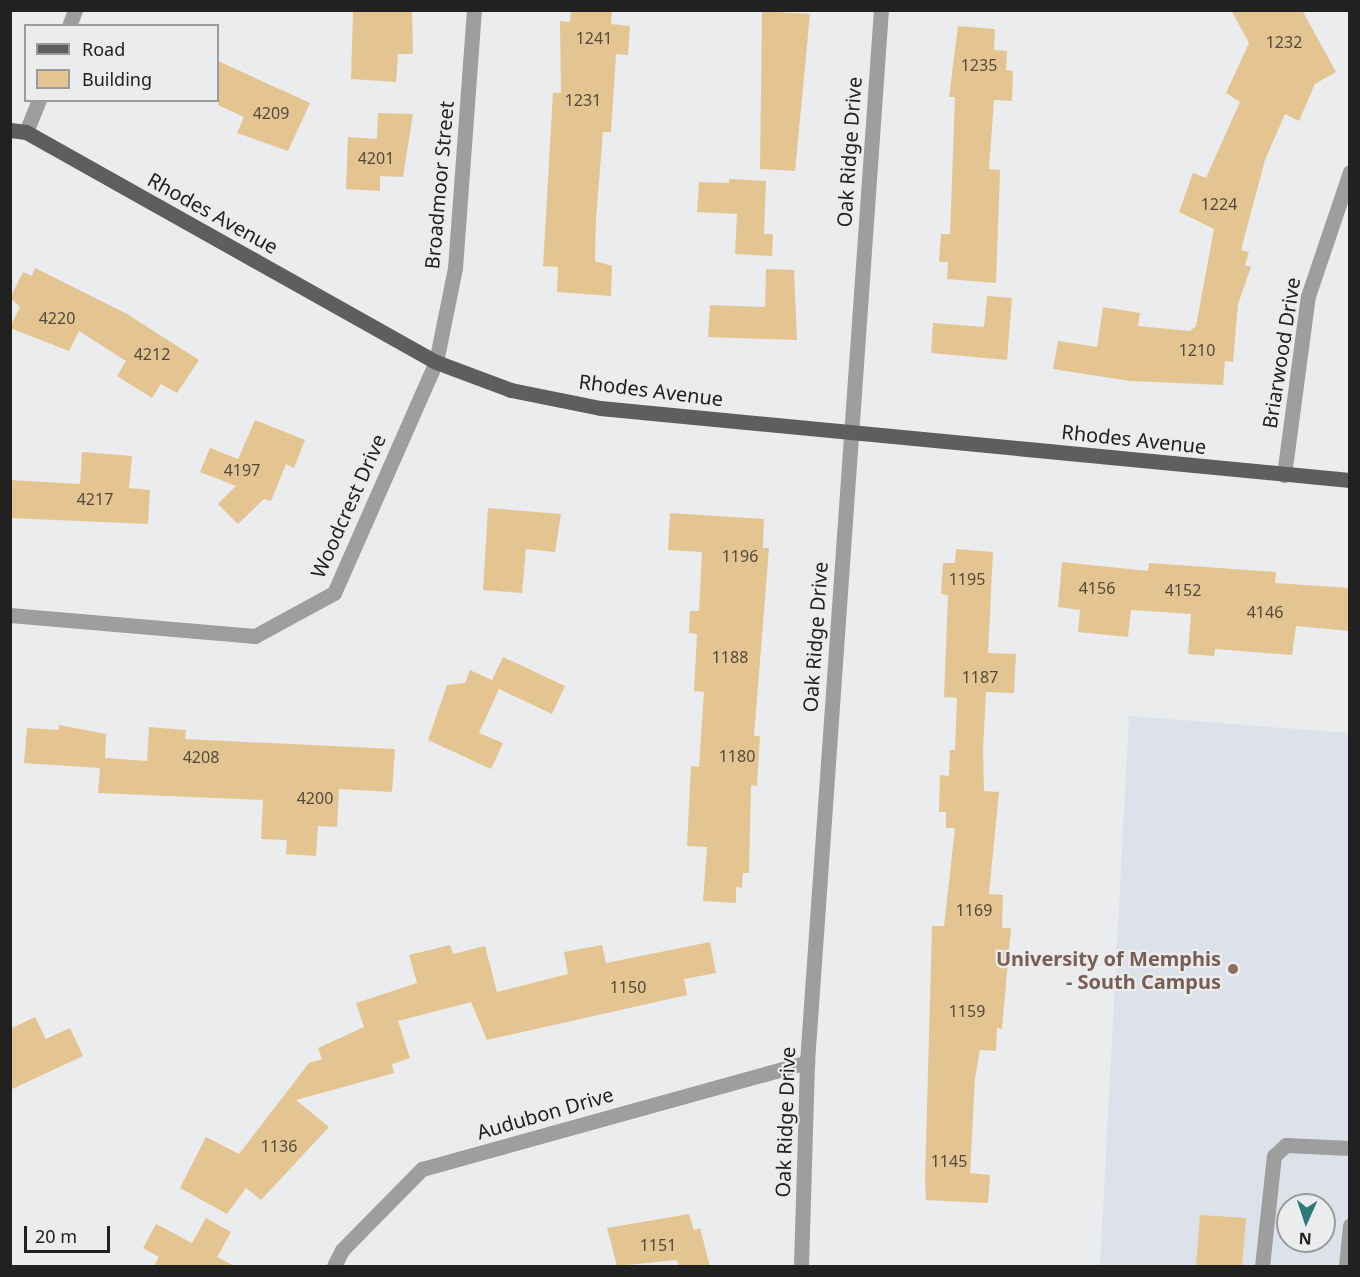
<!DOCTYPE html>
<html>
<head>
<meta charset="utf-8">
<style>
  body { margin:0 }
  #map { position:relative; width:1360px; height:1277px; overflow:hidden; background:#ebeced; font-family:"Noto Sans",sans-serif }
  div>[style] { position:absolute }
  [style*='--x'] { left:calc(var(--x)*1px); top:calc(var(--y)*1px); width:calc(var(--w)*1px); rotate:calc(var(--a)*1deg) }
  .built>* { inset:0; background:#dde1ea }
  .building>* { inset:0; background:#e4c592 }
  .minor>* { height:15px; margin:-7.5px; padding:0 7.5px; transform-origin:7.5px; border-radius:7.5px; background:#9f9e9e }
  .major>* { height:15px; margin:-7.5px; padding:0 7.5px; transform-origin:7.5px; border-radius:7.5px; background:#5f5e5e }
  .dots>* { width:16px; height:16px; translate:-50% -50%; box-sizing:border-box; border:3px solid #ebeced; border-radius:50% }
  span { translate:-50% -50%; white-space:nowrap; text-align:center; line-height:1.15; -webkit-text-stroke:4.5px #ebeced; paint-order:stroke }
  .number-label { font-size:16px; color:#524a3e }
  .number-label span { -webkit-text-stroke-width:0 }
  .street-label { font-size:20px; color:#212122 }
  .education-label { font-size:20px; color:#785e54; font-weight:700 }
  .right { translate:-100% -50%; text-align:right }
  .frame { position:absolute; inset:0; border:12px solid #212122; pointer-events:none }
  .legend { position:absolute; left:24px; top:24px; width:195px; height:78px; box-sizing:border-box; background:#ebeced; border:2px solid #9a9b9c; margin:0; padding:8px 10px; list-style:none; font-size:18px; color:#212122 }
  .legend li { display:flex; align-items:center; gap:12px; height:30px }
  .legend b { width:30px; border:2px solid #9a9b9c }
  .north { position:absolute; left:1276px; top:1193px; width:60px; height:60px; box-sizing:border-box; background:#ebeced; border:2px solid #9a9b9c; border-radius:50%; rotate:183deg; font-size:16px; font-weight:700; line-height:24px; text-align:center; color:#212122 }
  .north::after { content:''; display:block; margin:auto; width:21px; height:27px; background:#2f7978; clip-path:polygon(50% 0,100% 100%,50% 72%,0 100%) }
  .scale { position:absolute; left:24px; top:1226px; width:86px; height:27px; box-sizing:border-box; border:3px solid #212122; border-top:0; padding-left:8px; font-size:18px; line-height:21px; white-space:nowrap; color:#212122; -webkit-text-stroke:4px #ebeced; paint-order:stroke }
</style>
</head>
<body>
<div id="map">
  <div class="built">
    <div style="clip-path:polygon(evenodd,1129px 716px,1349px 733px,1349px 1266px,1100px 1266px,1129px 716px,1288px 1205px,1324px 1205px,1324px 1241px,1288px 1241px,1288px 1205px)"></div>
  </div>
  <div class="building">
    <div style="clip-path:polygon(353px 10px,412px 10px,413px 54px,398px 54px,396px 82px,351px 79px)"></div>
    <div style="clip-path:polygon(571px 10px,612px 10px,611px 24px,630px 26px,628px 55px,616px 54px,611px 132px,603px 132px,596px 218px,595px 261px,612px 266px,611px 296px,557px 292px,558px 267px,543px 266px,553px 93px,561px 93px,560px 21px,570px 22px)"></div>
    <div style="clip-path:polygon(1231px 10px,1302px 10px,1336px 72px,1315px 84px,1299px 121px,1285px 114px,1265px 160px,1241px 250px,1249px 252px,1245px 265px,1251px 267px,1238px 304px,1233px 362px,1225px 361px,1223px 385px,1130px 381px,1053px 369px,1058px 341px,1097px 347px,1103px 307px,1140px 313px,1138px 326px,1190px 331px,1196px 326px,1214px 229px,1179px 212px,1193px 173px,1206px 178px,1240px 102px,1226px 93px,1249px 43px)"></div>
    <div style="clip-path:polygon(762px 11px,810px 14px,795px 171px,760px 169px)"></div>
    <div style="clip-path:polygon(958px 26px,995px 29px,994px 50px,1007px 51px,1006px 70px,1013px 71px,1012px 101px,994px 100px,989px 169px,1000px 170px,996px 283px,947px 279px,948px 262px,939px 262px,941px 234px,950px 234px,955px 97px,949px 97px)"></div>
    <div style="clip-path:polygon(218px 61px,310px 103px,288px 151px,237px 133px,244px 117px,218px 105px)"></div>
    <div style="clip-path:polygon(378px 113px,413px 114px,403px 177px,380px 176px,380px 191px,346px 189px,348px 137px,377px 139px)"></div>
    <div style="clip-path:polygon(729px 179px,766px 181px,764px 234px,773px 234px,772px 256px,735px 254px,737px 214px,697px 212px,699px 182px,729px 183px)"></div>
    <div style="clip-path:polygon(35px 268px,127px 314px,199px 360px,177px 393px,161px 384px,152px 398px,117px 376px,126px 361px,79px 331px,69px 351px,10px 328px,20px 307px,10px 298px,23px 272px,32px 276px)"></div>
    <div style="clip-path:polygon(766px 269px,794px 270px,797px 340px,708px 337px,710px 305px,765px 307px)"></div>
    <div style="clip-path:polygon(987px 296px,1012px 298px,1007px 360px,931px 353px,933px 323px,984px 327px)"></div>
    <div style="clip-path:polygon(255px 420px,305px 440px,294px 468px,286px 464px,271px 501px,264px 499px,238px 524px,218px 504px,236px 486px,200px 472px,210px 448px,238px 459px)"></div>
    <div style="clip-path:polygon(82px 452px,132px 456px,129px 488px,150px 490px,148px 524px,10px 518px,10px 480px,80px 484px)"></div>
    <div style="clip-path:polygon(488px 508px,561px 514px,555px 552px,526px 549px,522px 593px,483px 590px)"></div>
    <div style="clip-path:polygon(670px 513px,764px 519px,763px 548px,769px 548px,754px 736px,760px 736px,757px 786px,751px 785px,749px 873px,743px 873px,742px 888px,736px 887px,736px 903px,703px 901px,707px 847px,687px 846px,691px 766px,699px 767px,704px 692px,694px 691px,697px 634px,689px 633px,690px 611px,699px 611px,702px 552px,668px 550px)"></div>
    <div style="clip-path:polygon(956px 549px,993px 552px,988px 653px,1016px 654px,1014px 693px,986px 692px,983px 751px,984px 791px,999px 792px,989px 894px,1003px 895px,1002px 928px,1011px 928px,1002px 1029px,997px 1028px,996px 1051px,980px 1050px,975px 1078px,970px 1173px,990px 1175px,988px 1203px,926px 1200px,925px 1179px,932px 926px,944px 926px,955px 828px,946px 828px,946px 812px,939px 812px,940px 775px,949px 776px,950px 750px,955px 750px,957px 698px,944px 697px,948px 595px,941px 594px,943px 563px,955px 563px)"></div>
    <div style="clip-path:polygon(1062px 562px,1148px 571px,1149px 563px,1276px 572px,1275px 583px,1350px 588px,1350px 631px,1296px 626px,1292px 655px,1215px 649px,1214px 656px,1188px 654px,1191px 614px,1131px 610px,1128px 637px,1078px 632px,1080px 610px,1058px 607px)"></div>
    <div style="clip-path:polygon(503px 657px,565px 686px,552px 714px,499px 689px,479px 733px,503px 743px,491px 769px,428px 740px,447px 685px,465px 683px,470px 670px,492px 680px)"></div>
    <div style="clip-path:polygon(59px 725px,106px 734px,105px 758px,147px 761px,149px 727px,186px 730px,185px 739px,395px 749px,392px 792px,339px 789px,337px 827px,318px 826px,316px 856px,286px 854px,287px 840px,261px 839px,263px 800px,98px 793px,100px 768px,24px 763px,27px 728px,59px 730px)"></div>
    <div style="clip-path:polygon(710px 942px,716px 973px,684px 979px,687px 995px,487px 1040px,471px 1002px,398px 1021px,410px 1058px,392px 1064px,394px 1073px,296px 1100px,329px 1127px,261px 1200px,246px 1188px,227px 1214px,180px 1188px,206px 1137px,239px 1154px,309px 1063px,322px 1059px,318px 1048px,364px 1027px,356px 1003px,417px 983px,409px 955px,450px 945px,453px 954px,485px 946px,497px 992px,568px 974px,564px 952px,602px 945px,606px 963px)"></div>
    <div style="clip-path:polygon(35px 1017px,46px 1039px,70px 1028px,83px 1056px,10px 1090px,10px 1029px)"></div>
    <div style="clip-path:polygon(689px 1214px,694px 1230px,700px 1228px,710px 1266px,679px 1266px,677px 1260px,617px 1266px,607px 1228px)"></div>
    <div style="clip-path:polygon(1200px 1215px,1246px 1218px,1242px 1266px,1196px 1266px)"></div>
    <div style="clip-path:polygon(206px 1218px,231px 1232px,217px 1257px,234px 1266px,154px 1266px,159px 1257px,143px 1248px,156px 1224px,192px 1243px)"></div>
  </div>
  <div class="minor">
    <div style="--x:69;--y:26;--w:17;--a:-69"></div>
    <div style="--x:26;--y:132;--w:35;--a:-68"></div>
    <div style="--x:1284;--y:475;--w:181;--a:-82.4"></div>
    <div style="--x:1308;--y:296;--w:131;--a:-71.3"></div>
    <div style="--x:10;--y:615;--w:246;--a:4.9"></div>
    <div style="--x:255;--y:636;--w:90;--a:-28.6"></div>
    <div style="--x:334;--y:593;--w:253;--a:-66.2"></div>
    <div style="--x:436;--y:362;--w:96;--a:-78.6"></div>
    <div style="--x:455;--y:268;--w:259;--a:-85.8"></div>
    <div style="--x:334;--y:1266;--w:18;--a:-63"></div>
    <div style="--x:342;--y:1250;--w:114;--a:-45.4"></div>
    <div style="--x:422;--y:1169;--w:400;--a:-15.5"></div>
    <div style="--x:801;--y:1266;--w:204;--a:-88.3"></div>
    <div style="--x:807;--y:1062;--w:1055;--a:-85.98"></div>
    <div style="--x:1262;--y:1266;--w:111;--a:-83.8"></div>
    <div style="--x:1274;--y:1156;--w:16;--a:-43"></div>
    <div style="--x:1286;--y:1145;--w:64;--a:2.7"></div>
    <div style="--x:1346;--y:1266;--w:41;--a:-84.4"></div>
  </div>
  <div class="major">
    <div style="--x:10;--y:130;--w:16;--a:7"></div>
    <div style="--x:26;--y:132;--w:470;--a:29.3"></div>
    <div style="--x:436;--y:362;--w:80;--a:20.5"></div>
    <div style="--x:511;--y:390;--w:91;--a:11.4"></div>
    <div style="--x:600;--y:408;--w:753;--a:5.48"></div>
  </div>
  <div class="dots">
    <div style="left:1233px;top:969px;background:#8d6e63"></div>
  </div>
  <div class="number-label">
    <span style="left:594px;top:38px">1241</span>
    <span style="left:1284px;top:42px">1232</span>
    <span style="left:979px;top:65px">1235</span>
    <span style="left:583px;top:100px">1231</span>
    <span style="left:271px;top:113px">4209</span>
    <span style="left:376px;top:158px">4201</span>
    <span style="left:1219px;top:204px">1224</span>
    <span style="left:57px;top:318px">4220</span>
    <span style="left:1197px;top:350px">1210</span>
    <span style="left:152px;top:354px">4212</span>
    <span style="left:242px;top:470px">4197</span>
    <span style="left:95px;top:499px">4217</span>
    <span style="left:740px;top:556px">1196</span>
    <span style="left:967px;top:579px">1195</span>
    <span style="left:1097px;top:588px">4156</span>
    <span style="left:1183px;top:590px">4152</span>
    <span style="left:1265px;top:612px">4146</span>
    <span style="left:730px;top:657px">1188</span>
    <span style="left:980px;top:677px">1187</span>
    <span style="left:737px;top:756px">1180</span>
    <span style="left:201px;top:757px">4208</span>
    <span style="left:315px;top:798px">4200</span>
    <span style="left:974px;top:910px">1169</span>
    <span style="left:628px;top:987px">1150</span>
    <span style="left:967px;top:1011px">1159</span>
    <span style="left:279px;top:1146px">1136</span>
    <span style="left:949px;top:1161px">1145</span>
    <span style="left:658px;top:1245px">1151</span>
  </div>
  <div class="street-label">
    <span style="left:849px;top:152px;rotate:-86deg">Oak Ridge Drive</span>
    <span style="left:439px;top:185px;rotate:-85deg">Broadmoor Street</span>
    <span style="left:213px;top:213px;rotate:29deg">Rhodes Avenue</span>
    <span style="left:1281px;top:353px;rotate:-81deg">Briarwood Drive</span>
    <span style="left:651px;top:390px;rotate:7deg">Rhodes Avenue</span>
    <span style="left:1134px;top:439px;rotate:6deg">Rhodes Avenue</span>
    <span style="left:348px;top:506px;rotate:-66deg">Woodcrest Drive</span>
    <span style="left:815px;top:637px;rotate:-86deg">Oak Ridge Drive</span>
    <span style="left:545px;top:1113px;rotate:-16deg">Audubon Drive</span>
    <span style="left:785px;top:1122px;rotate:-88deg">Oak Ridge Drive</span>
  </div>
  <div class="education-label">
    <span class="right" style="left:1221px;top:970px">University of Memphis<br>- South Campus</span>
  </div>
  <div class="frame"></div>
  <ul class="legend">
  <li><b style="height:8px;background:#5f5e5e"></b>Road</li>
  <li><b style="height:16px;background:#e4c592"></b>Building</li>
  </ul>
  <div class="north">N</div>
  <div class="scale">20 m</div>
</div>
</body>
</html>
